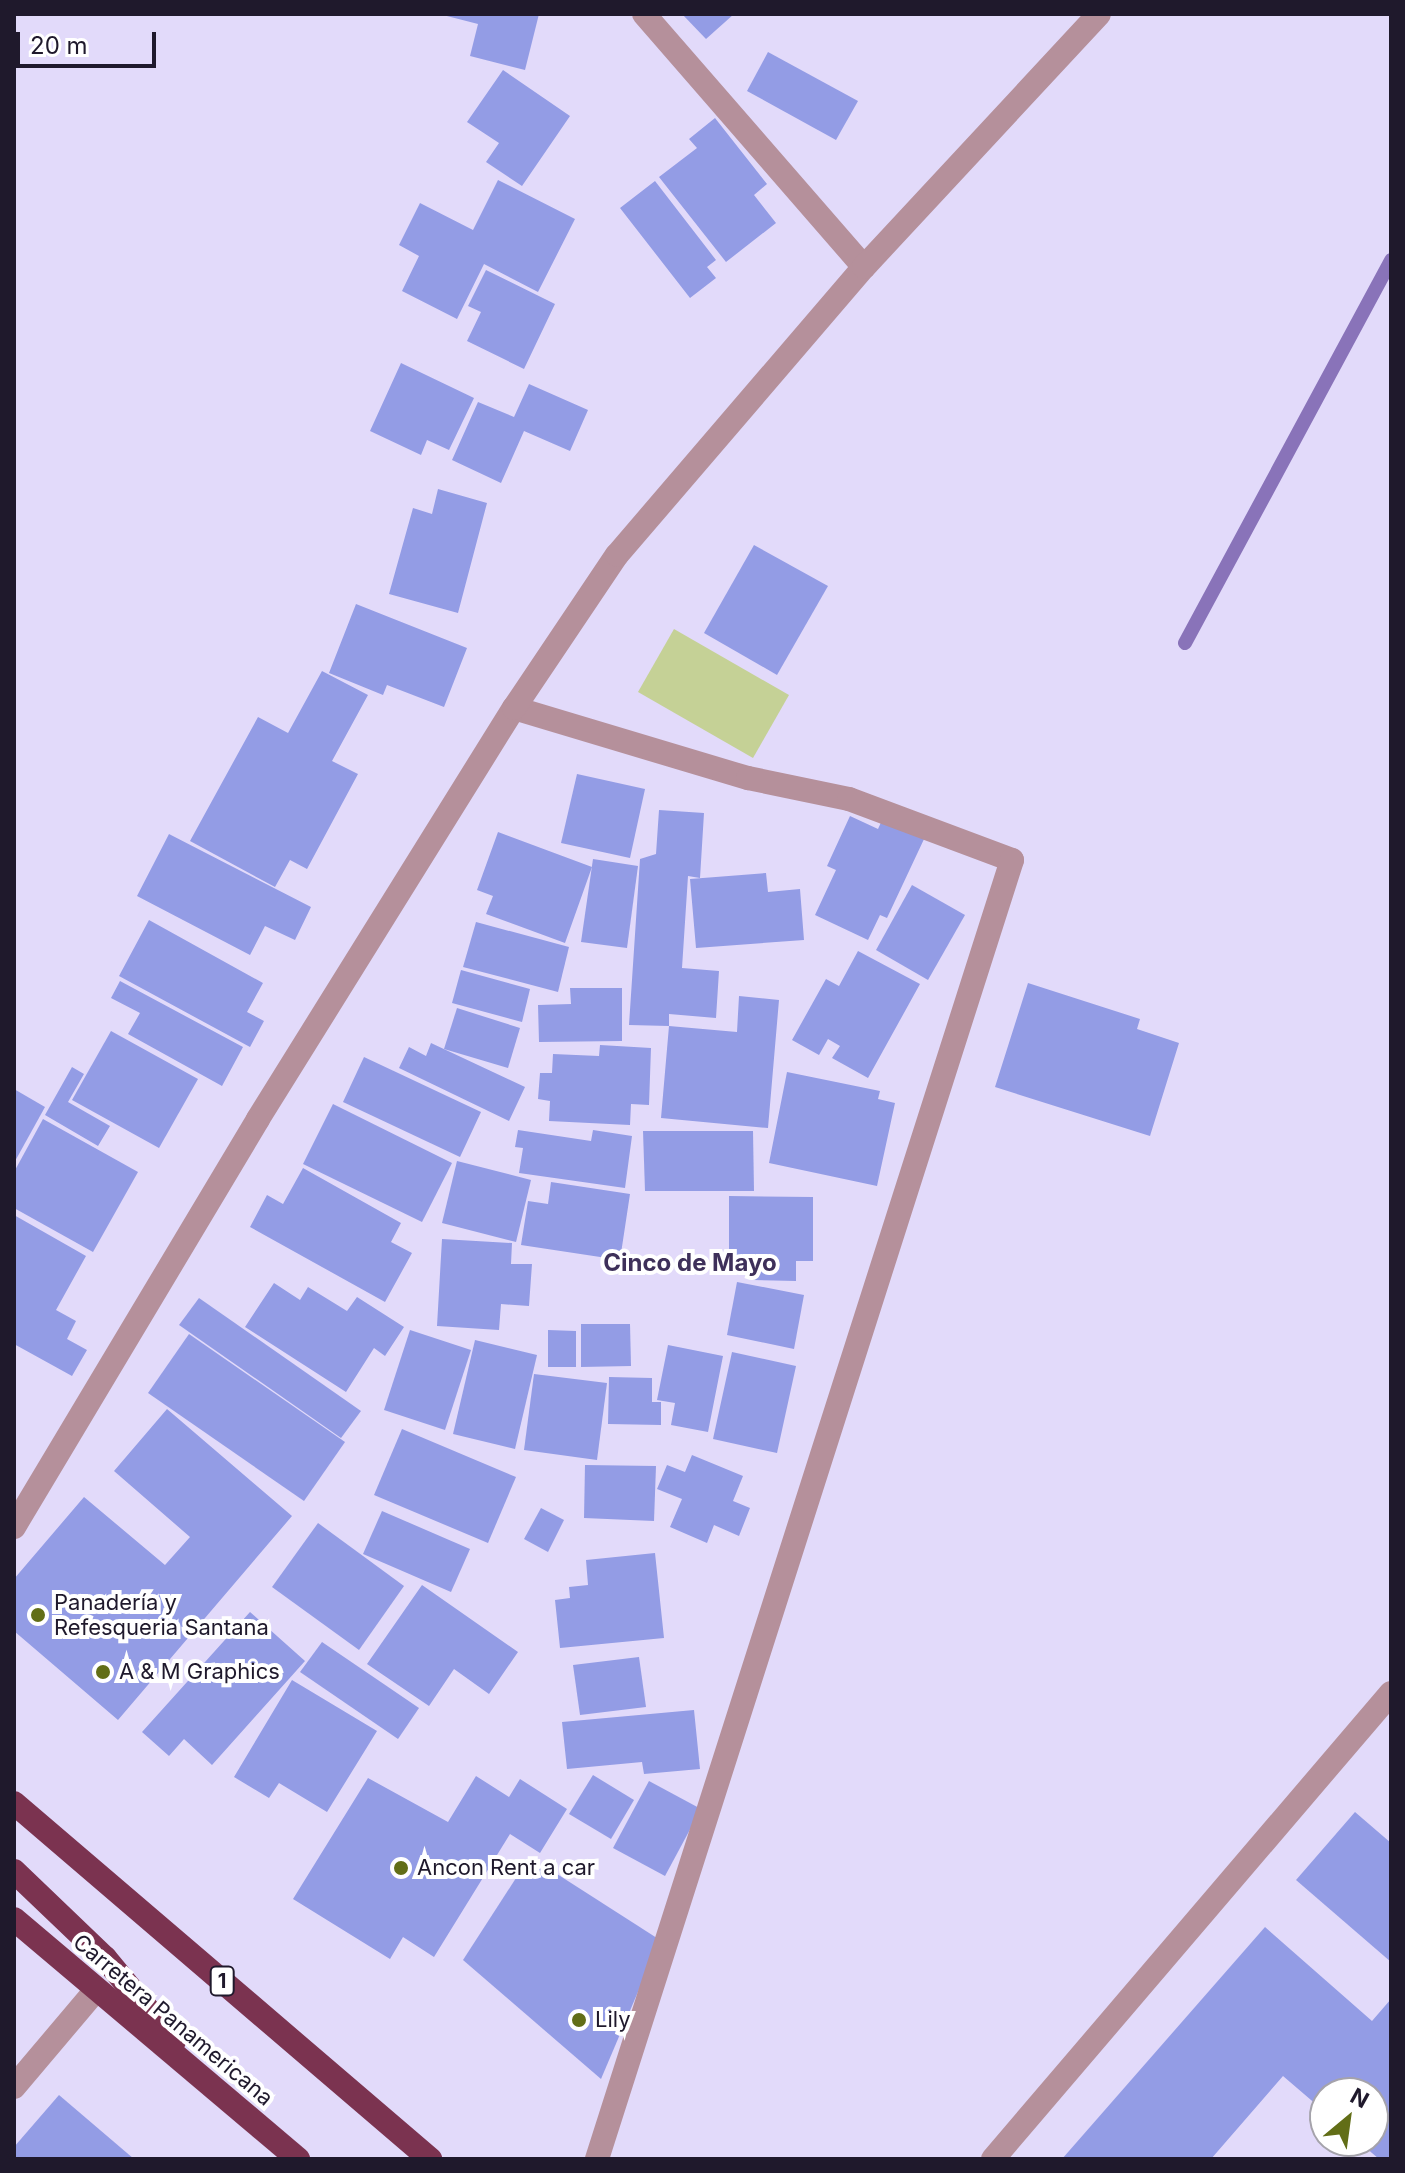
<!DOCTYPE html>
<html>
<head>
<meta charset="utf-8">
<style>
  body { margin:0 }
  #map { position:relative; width:1405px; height:2173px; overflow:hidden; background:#e2dafa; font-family:Inter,sans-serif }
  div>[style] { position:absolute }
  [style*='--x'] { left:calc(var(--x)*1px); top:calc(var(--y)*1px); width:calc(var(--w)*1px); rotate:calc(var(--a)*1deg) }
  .green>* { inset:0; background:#c5d196 }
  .stream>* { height:14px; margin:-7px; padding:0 7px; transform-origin:7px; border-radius:7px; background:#8973b9 }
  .building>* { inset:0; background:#939ce5 }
  .minor>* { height:24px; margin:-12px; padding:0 12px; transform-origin:12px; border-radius:12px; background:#b5909b }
  .highway>* { height:24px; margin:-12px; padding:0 12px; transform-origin:12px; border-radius:12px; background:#7b3350 }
  .dots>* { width:22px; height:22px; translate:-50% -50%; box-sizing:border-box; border:4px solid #fff; border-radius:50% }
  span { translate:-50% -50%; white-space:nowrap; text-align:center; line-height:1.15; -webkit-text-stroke:8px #fff; paint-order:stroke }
  .shield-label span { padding:2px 6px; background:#fff; border:2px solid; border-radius:6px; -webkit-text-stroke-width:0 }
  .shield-label { font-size:20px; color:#1f192c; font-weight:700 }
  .poi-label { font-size:22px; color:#1f192c }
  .left { translate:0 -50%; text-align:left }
  .street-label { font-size:22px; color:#1f192c }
  .neighbourhood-label { font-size:24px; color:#3e305a; font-weight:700 }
  .frame { position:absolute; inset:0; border:16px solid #1f192c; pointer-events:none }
  .north { position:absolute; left:1309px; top:2077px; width:80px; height:80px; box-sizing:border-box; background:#fff; border:2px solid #a5a3ab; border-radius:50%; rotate:29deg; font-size:22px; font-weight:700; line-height:32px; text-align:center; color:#1f192c }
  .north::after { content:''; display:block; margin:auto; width:28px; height:36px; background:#626e17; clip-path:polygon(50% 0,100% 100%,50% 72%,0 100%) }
  .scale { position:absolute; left:16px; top:32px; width:140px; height:36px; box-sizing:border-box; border:4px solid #1f192c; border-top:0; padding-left:10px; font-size:24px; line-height:28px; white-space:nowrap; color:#1f192c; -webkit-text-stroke:6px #fff; paint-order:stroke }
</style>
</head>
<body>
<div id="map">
  <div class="green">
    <div style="clip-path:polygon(674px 629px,789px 695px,753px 758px,638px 692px)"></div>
  </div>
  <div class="stream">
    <div style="--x:1185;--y:643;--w:435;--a:-61.7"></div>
  </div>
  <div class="building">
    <div style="clip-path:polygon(539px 14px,525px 70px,470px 56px,478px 24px,443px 15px)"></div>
    <div style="clip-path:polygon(682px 14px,734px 14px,706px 39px)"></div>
    <div style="clip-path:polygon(768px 52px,858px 101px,836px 140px,747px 91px)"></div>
    <div style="clip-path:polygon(503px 70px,570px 116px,522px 186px,486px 162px,499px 143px,467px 122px)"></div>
    <div style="clip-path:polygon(715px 118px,767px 184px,754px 195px,776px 223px,726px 262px,659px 177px,697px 148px,689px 139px)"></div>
    <div style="clip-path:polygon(498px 180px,575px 219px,538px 292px,484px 264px,457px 319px,402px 291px,419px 256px,399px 245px,420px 203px,473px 230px)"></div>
    <div style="clip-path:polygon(655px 181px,716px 260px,707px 267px,716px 278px,690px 298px,620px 208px)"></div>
    <div style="clip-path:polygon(486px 270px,555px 304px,524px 369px,467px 341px,481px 312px,468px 306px)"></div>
    <div style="clip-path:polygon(401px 363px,474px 398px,449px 450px,427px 440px,421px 455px,370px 431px)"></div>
    <div style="clip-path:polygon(529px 384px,588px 410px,570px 451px,524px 431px,501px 483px,452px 460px,478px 402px,514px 417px)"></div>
    <div style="clip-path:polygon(438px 489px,487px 503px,458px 613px,389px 594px,413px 508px,432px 514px)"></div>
    <div style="clip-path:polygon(754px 545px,828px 586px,777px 675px,704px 633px)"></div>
    <div style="clip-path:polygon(356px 604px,467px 648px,444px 707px,387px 685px,383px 695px,329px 673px)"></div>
    <div style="clip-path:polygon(322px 671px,368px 695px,332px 761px,358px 774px,307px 869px,290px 860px,275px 887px,190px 841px,258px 717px,288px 733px)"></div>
    <div style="clip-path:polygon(577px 774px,645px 789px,630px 858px,561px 843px)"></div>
    <div style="clip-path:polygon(659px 810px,704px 813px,700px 878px,688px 876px,682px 968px,719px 971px,716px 1018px,669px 1014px,669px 1026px,737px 1032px,739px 996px,779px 1000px,768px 1128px,661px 1118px,669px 1026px,629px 1025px,640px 859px,656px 854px)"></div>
    <div style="clip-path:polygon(850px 816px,878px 829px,883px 818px,925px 837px,887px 918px,880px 915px,868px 940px,815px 915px,836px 870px,827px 866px)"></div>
    <div style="clip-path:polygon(498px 832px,592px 867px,565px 943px,486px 914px,493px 896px,477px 890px)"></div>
    <div style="clip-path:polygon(169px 834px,311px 907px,295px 940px,265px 926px,250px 955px,137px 896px)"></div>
    <div style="clip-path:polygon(593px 859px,638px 866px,627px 948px,581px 942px)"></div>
    <div style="clip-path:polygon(766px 873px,768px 892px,800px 889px,804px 940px,696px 948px,690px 879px)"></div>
    <div style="clip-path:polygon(912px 885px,965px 915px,928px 980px,876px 950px)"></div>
    <div style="clip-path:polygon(149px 920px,263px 983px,247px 1012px,264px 1021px,250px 1047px,119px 976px)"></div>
    <div style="clip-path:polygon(476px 922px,569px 947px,558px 992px,463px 967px)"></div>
    <div style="clip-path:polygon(858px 951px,920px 984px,868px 1078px,832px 1058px,840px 1046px,828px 1039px,819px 1055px,792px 1040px,826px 979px,839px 986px)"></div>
    <div style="clip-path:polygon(461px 970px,530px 989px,522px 1022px,452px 1003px)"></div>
    <div style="clip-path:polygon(120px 981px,243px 1047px,222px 1086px,128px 1034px,140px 1013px,111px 998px)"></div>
    <div style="clip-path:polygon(1028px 983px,1140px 1019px,1137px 1029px,1179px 1043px,1150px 1136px,995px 1087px)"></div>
    <div style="clip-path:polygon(570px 988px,622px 988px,622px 1041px,539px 1042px,538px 1005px,571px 1004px)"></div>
    <div style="clip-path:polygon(457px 1008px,520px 1028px,508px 1068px,444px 1049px)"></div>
    <div style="clip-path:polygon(111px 1031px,198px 1079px,159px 1148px,72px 1100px)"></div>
    <div style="clip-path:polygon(431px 1043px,525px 1087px,509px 1121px,399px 1068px,409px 1047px,426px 1056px)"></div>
    <div style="clip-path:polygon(600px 1045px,651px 1048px,649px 1105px,631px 1104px,630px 1125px,549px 1121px,550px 1101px,538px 1099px,540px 1073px,552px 1073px,553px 1054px,599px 1056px)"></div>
    <div style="clip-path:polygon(364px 1057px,481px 1112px,460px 1157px,343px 1102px)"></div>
    <div style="clip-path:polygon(72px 1067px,84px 1074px,68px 1102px,110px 1126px,98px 1146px,45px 1115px)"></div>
    <div style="clip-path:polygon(787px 1072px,880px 1091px,878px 1099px,895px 1103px,877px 1186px,769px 1163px)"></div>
    <div style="clip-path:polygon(14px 1089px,45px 1107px,14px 1163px)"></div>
    <div style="clip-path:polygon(333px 1104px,452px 1163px,422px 1222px,303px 1164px)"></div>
    <div style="clip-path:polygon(43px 1119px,138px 1172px,93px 1252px,14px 1208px,14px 1172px)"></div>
    <div style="clip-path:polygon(518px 1130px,591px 1141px,593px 1130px,632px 1136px,625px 1188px,519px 1173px,523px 1148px,515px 1147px)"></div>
    <div style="clip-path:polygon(643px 1131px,753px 1131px,754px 1191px,645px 1191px)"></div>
    <div style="clip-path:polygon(457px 1161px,531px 1180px,516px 1242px,442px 1223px)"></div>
    <div style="clip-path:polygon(303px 1168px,401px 1223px,391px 1242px,412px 1253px,385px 1302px,250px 1227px,267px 1195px,283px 1204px)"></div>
    <div style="clip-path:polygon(551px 1182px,630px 1194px,620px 1260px,521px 1245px,528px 1201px,548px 1204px)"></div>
    <div style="clip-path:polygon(729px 1196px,813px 1197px,813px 1261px,796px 1261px,796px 1281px,753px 1280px,753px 1259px,729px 1258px)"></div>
    <div style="clip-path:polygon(14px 1215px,86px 1256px,56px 1310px,76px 1321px,67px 1339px,87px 1350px,72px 1376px,14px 1344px)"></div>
    <div style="clip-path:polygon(442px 1239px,512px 1243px,511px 1264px,532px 1264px,529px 1306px,501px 1304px,499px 1330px,437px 1326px)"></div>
    <div style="clip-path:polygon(737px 1282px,804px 1295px,794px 1349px,727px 1335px)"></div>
    <div style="clip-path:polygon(274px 1283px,300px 1300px,308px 1287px,347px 1311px,357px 1297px,404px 1327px,385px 1356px,374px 1348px,346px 1392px,245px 1327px)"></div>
    <div style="clip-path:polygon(199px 1298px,361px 1411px,341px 1438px,179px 1325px)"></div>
    <div style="clip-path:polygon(581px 1324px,630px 1324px,631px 1366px,581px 1367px)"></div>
    <div style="clip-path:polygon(410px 1330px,471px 1350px,445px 1430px,384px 1410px)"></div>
    <div style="clip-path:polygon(548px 1330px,576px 1331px,576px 1367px,548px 1367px)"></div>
    <div style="clip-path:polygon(189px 1334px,345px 1442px,304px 1501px,148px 1393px)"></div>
    <div style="clip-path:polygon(475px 1340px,537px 1355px,515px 1449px,453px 1434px)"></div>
    <div style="clip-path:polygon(668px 1345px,723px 1356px,708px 1432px,671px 1425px,675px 1403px,657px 1400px)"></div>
    <div style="clip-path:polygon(732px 1352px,796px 1366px,777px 1453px,713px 1439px)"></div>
    <div style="clip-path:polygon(534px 1374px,607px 1383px,597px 1460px,524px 1450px)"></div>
    <div style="clip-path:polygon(609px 1377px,652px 1378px,652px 1402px,661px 1402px,661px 1425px,608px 1424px)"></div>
    <div style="clip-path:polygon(167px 1409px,292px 1516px,118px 1720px,14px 1631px,14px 1579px,84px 1497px,165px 1565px,190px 1537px,114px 1471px)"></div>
    <div style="clip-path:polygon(402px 1429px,516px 1477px,488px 1543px,374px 1495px)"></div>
    <div style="clip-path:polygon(692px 1455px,743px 1476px,733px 1501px,750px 1508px,739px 1536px,714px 1525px,707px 1543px,670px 1527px,682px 1499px,657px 1489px,667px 1465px,685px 1472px)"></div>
    <div style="clip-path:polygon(585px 1465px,656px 1466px,654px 1521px,584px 1518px)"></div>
    <div style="clip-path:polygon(541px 1508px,564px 1520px,548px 1552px,524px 1539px)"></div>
    <div style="clip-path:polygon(382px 1511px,470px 1549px,451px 1592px,363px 1554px)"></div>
    <div style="clip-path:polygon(318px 1523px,404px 1586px,359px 1650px,272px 1587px)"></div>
    <div style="clip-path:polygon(655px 1553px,664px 1638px,560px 1648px,555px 1600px,570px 1598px,569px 1587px,588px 1585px,586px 1560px)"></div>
    <div style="clip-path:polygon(422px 1585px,518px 1652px,489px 1694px,454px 1669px,429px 1706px,367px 1664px)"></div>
    <div style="clip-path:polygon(250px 1612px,305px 1661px,212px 1765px,184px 1739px,169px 1756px,142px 1732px)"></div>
    <div style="clip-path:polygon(322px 1642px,419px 1708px,398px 1739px,300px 1672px)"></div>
    <div style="clip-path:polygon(639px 1657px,646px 1707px,580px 1715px,573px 1665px)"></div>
    <div style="clip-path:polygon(292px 1680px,377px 1731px,327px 1812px,279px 1783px,269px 1798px,234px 1777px)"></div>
    <div style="clip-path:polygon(694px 1710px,700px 1769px,644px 1774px,642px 1762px,567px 1769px,562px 1722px)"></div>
    <div style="clip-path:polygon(593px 1775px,634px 1800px,611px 1839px,569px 1814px)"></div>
    <div style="clip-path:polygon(476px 1776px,509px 1797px,520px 1779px,567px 1809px,540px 1853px,510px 1834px,434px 1957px,403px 1937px,390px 1959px,293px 1899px,368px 1778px,448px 1822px)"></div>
    <div style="clip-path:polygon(649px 1781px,701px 1809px,665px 1876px,613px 1848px)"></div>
    <div style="clip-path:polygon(1355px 1812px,1391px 1843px,1391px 1962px,1296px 1880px)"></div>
    <div style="clip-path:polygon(543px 1865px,660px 1940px,601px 2079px,463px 1960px,516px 1878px)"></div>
    <div style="clip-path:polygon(1265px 1927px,1372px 2021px,1391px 1999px,1391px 2159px,1379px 2159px,1358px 2141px,1373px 2141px,1373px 2093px,1325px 2093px,1325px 2112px,1283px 2076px,1211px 2159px,1062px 2159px)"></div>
    <div style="clip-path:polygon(59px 2095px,134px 2159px,14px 2159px,14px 2147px)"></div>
  </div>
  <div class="minor">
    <div style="--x:644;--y:14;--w:335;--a:49"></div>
    <div style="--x:514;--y:708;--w:244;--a:16.7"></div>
    <div style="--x:748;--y:778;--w:103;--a:11.7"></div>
    <div style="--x:849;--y:799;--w:174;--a:20.5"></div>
    <div style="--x:1012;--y:860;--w:1364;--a:107.72"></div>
    <div style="--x:14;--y:1527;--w:475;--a:-59.1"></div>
    <div style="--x:258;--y:1119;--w:484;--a:-58.1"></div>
    <div style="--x:514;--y:708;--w:184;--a:-56.1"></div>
    <div style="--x:617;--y:555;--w:379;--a:-49.4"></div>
    <div style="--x:864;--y:267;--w:345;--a:-47.1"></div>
    <div style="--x:14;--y:2087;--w:127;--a:-49.8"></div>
    <div style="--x:993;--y:2159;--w:613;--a:-49.5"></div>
  </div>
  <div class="highway">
    <div style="--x:14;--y:1803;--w:548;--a:40.56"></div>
    <div style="--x:14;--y:1871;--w:126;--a:43.7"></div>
    <div style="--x:105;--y:1958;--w:108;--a:50.3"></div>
    <div style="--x:14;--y:1919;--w:372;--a:40.2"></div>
  </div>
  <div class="dots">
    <div style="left:38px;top:1615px;background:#626e17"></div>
    <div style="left:103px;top:1672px;background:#626e17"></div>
    <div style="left:401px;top:1868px;background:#626e17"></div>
    <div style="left:579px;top:2020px;background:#626e17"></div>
  </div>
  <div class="shield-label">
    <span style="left:222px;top:1981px">1</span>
  </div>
  <div class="poi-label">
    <span class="left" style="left:54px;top:1615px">Panadería y<br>Refesqueria Santana</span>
    <span class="left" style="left:119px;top:1672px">A &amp; M Graphics</span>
    <span class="left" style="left:417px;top:1868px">Ancon Rent a car</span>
    <span class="left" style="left:595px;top:2020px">Lily</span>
  </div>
  <div class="street-label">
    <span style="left:173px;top:2020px;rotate:40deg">Carretera Panamericana</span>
  </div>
  <div class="neighbourhood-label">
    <span style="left:690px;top:1263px">Cinco de Mayo</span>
  </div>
  <div class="frame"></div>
  <div class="north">N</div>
  <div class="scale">20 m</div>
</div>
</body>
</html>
